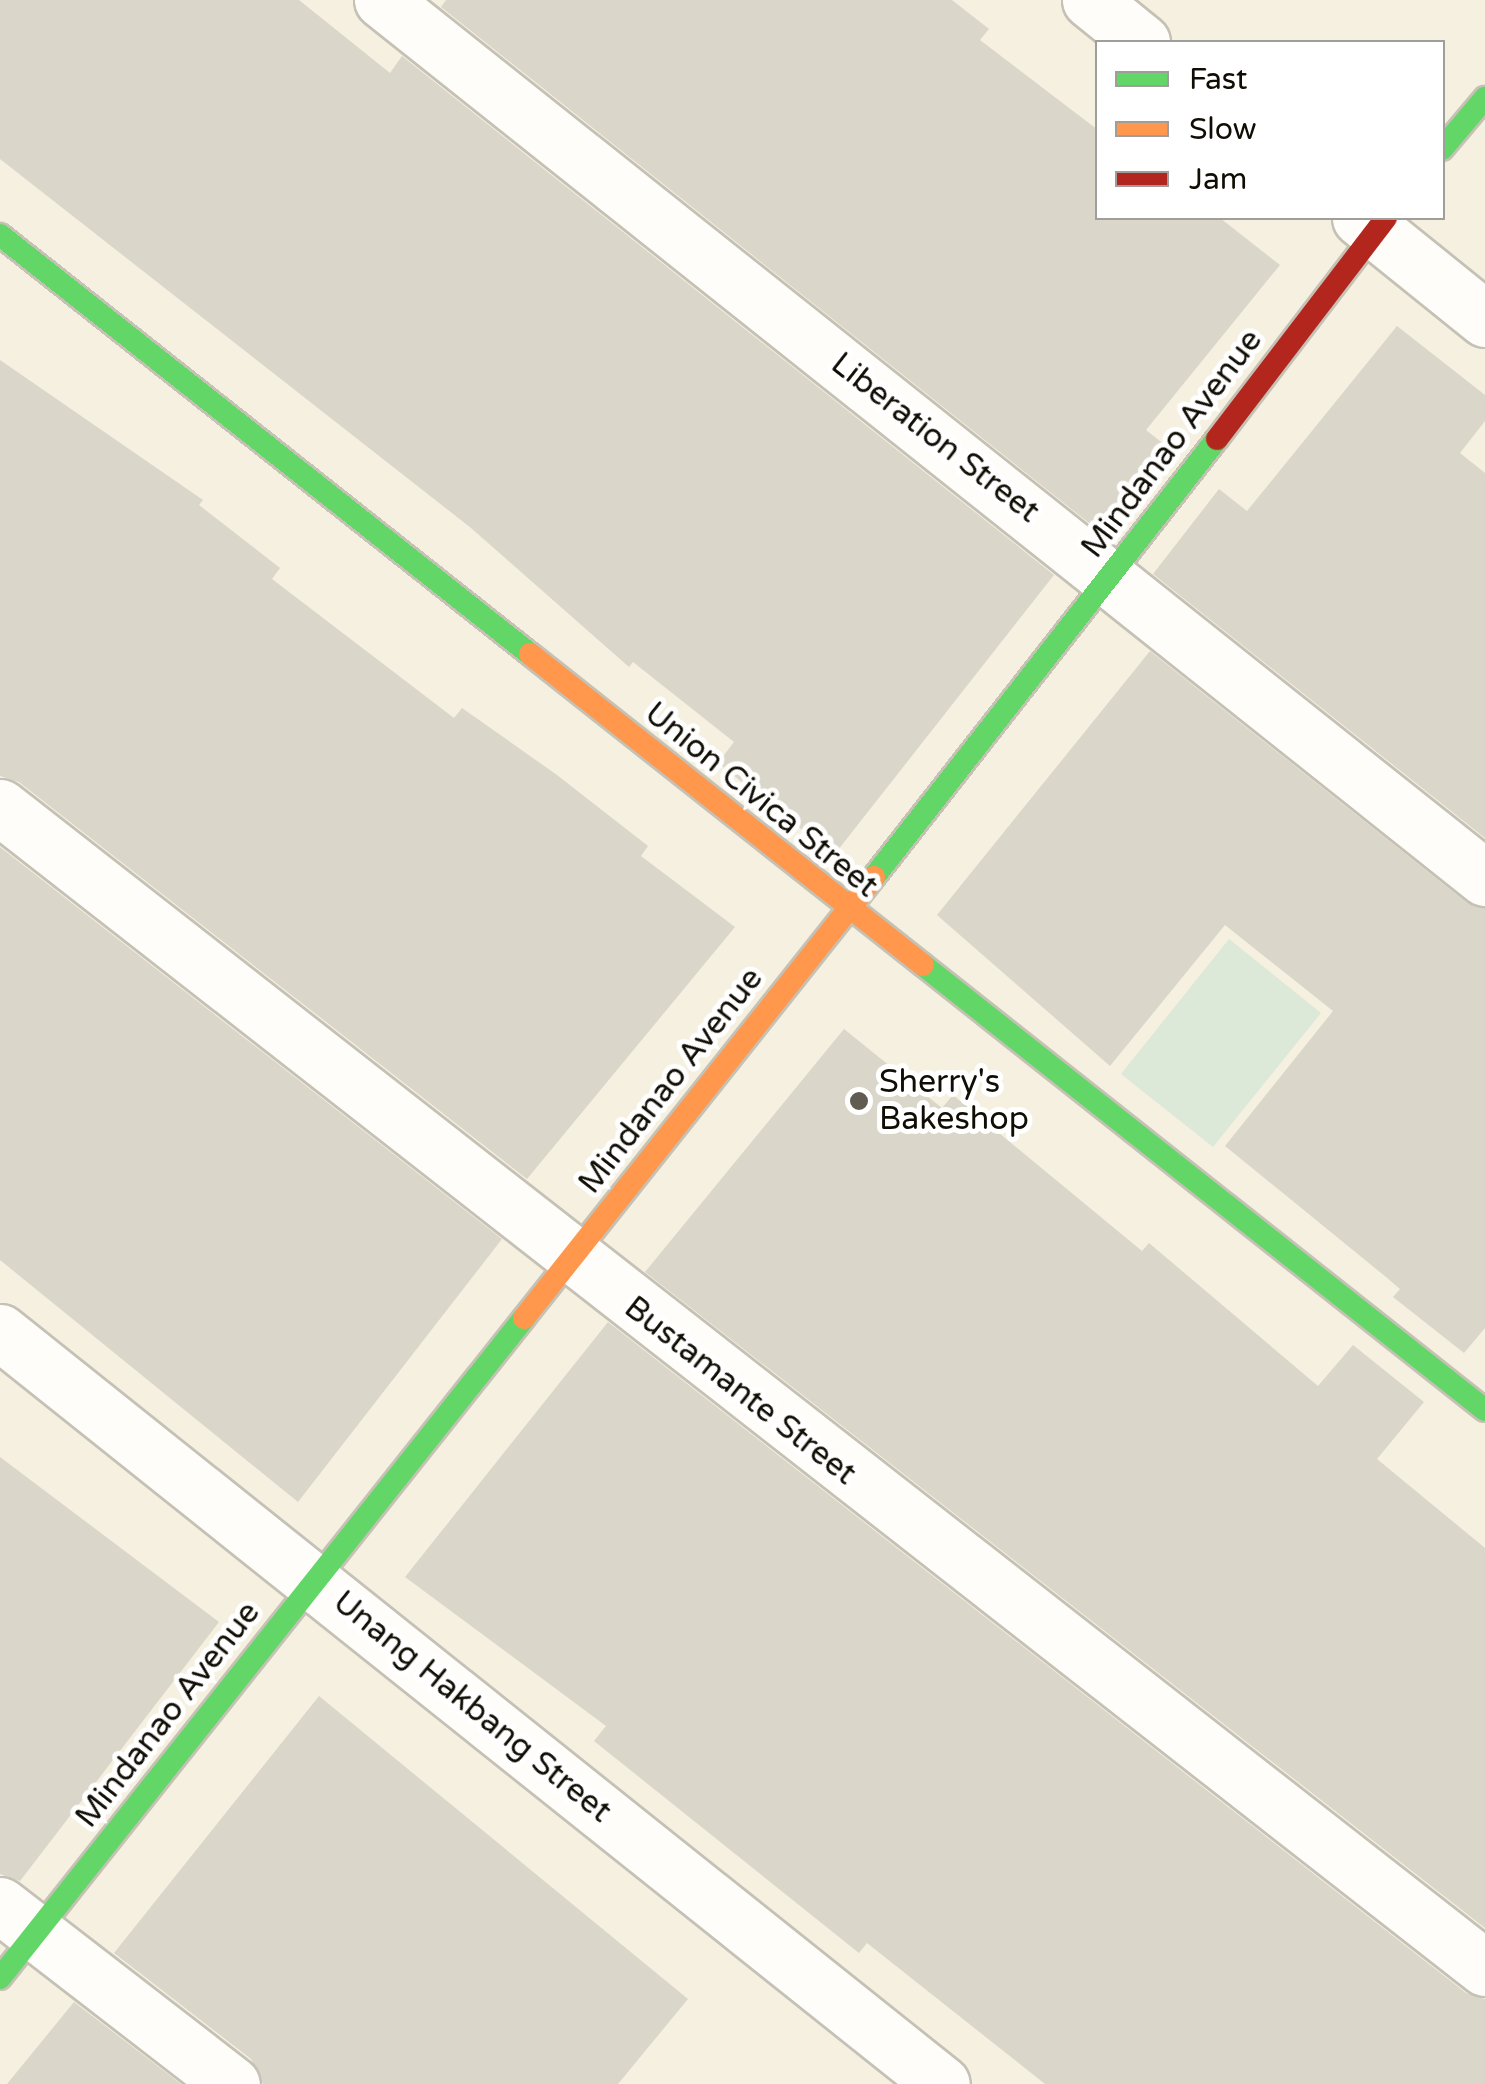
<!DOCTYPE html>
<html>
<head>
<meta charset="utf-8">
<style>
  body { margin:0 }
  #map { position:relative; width:1485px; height:2084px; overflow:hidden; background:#f5f0e0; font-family:"Varela Round",sans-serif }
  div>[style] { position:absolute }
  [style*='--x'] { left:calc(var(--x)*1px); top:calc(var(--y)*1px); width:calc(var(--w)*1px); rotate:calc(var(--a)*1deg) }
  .green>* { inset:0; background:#dce8d8 }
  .building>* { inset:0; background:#dad6c9 }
  .roads { filter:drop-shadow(2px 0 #c5c1b5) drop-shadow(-2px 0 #c5c1b5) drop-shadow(0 2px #c5c1b5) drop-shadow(0 -2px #c5c1b5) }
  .street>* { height:55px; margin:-27.5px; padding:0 27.5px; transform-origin:27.5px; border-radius:27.5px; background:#fefdfa }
  .fast>* { height:22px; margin:-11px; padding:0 11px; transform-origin:11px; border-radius:11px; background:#63d668 }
  .slow>* { height:22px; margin:-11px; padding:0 11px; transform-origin:11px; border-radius:11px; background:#ff974d }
  .jam>* { height:22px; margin:-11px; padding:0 11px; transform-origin:11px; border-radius:11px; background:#b3261e }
  .dots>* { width:28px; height:28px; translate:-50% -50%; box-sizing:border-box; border:5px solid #fff; border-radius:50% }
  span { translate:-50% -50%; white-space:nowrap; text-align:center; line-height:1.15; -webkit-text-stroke:10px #fff; paint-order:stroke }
  .street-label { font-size:32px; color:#0f0d04 }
  .poi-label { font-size:32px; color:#0f0d04 }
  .left { translate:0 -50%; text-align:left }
  .legend { position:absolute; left:1095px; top:40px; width:350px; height:180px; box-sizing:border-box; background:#fff; border:2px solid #9f9e9b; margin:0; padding:12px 18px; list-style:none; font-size:30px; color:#0f0d04 }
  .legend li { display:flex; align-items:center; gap:20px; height:50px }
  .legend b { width:50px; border:2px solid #9f9e9b }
</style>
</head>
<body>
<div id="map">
  <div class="green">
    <div style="clip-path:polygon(1229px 939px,1321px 1013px,1213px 1147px,1121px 1074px)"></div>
  </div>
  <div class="building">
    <div style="clip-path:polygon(0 0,299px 0,390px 73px,402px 56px,1054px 575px,834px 855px,718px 763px,734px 742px,633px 662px,629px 667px,471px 528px,0 159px)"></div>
    <div style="clip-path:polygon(446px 0,952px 0,989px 29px,980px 40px,1098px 130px,1098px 218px,1220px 218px,1280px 265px,1146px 430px,1170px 449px,1104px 535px,441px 7px)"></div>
    <div style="clip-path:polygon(1397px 326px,1485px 395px,1485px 421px,1460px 453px,1485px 473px,1485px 838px,1153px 574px,1219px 489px,1247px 511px)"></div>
    <div style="clip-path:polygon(0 360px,203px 500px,199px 505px,280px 568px,272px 579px,454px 718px,462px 708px,557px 775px,648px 846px,641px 856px,735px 927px,527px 1179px,19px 782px,0 776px)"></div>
    <div style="clip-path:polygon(1150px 651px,1466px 902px,1485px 908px,1485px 1328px,1464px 1353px,1393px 1297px,1400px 1289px,1386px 1277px,1225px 1146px,1333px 1011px,1225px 925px,1110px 1066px,937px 915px)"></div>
    <div style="clip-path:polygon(0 847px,502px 1239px,298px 1502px,0 1260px)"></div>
    <div style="clip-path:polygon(844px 1029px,942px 1108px,953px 1095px,1142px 1251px,1149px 1243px,1318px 1386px,1353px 1345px,1424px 1402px,1377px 1459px,1485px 1548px,1485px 1928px,645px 1272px)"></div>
    <div style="clip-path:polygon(608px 1322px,1466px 1993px,1485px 1999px,1485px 2084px,1045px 2084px,867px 1943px,859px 1953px,594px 1741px,606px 1726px,405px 1577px)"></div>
    <div style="clip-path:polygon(0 1457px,219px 1622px,20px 1881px,0 1874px)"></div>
    <div style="clip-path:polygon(319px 1696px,688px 1999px,618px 2084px,263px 2084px,251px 2059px,114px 1953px)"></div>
    <div style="clip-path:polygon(74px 2002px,181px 2084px,7px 2084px)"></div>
  </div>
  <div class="roads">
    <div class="street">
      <div style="--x:382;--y:0;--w:1410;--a:38.52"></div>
      <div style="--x:1090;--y:0;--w:67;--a:38.9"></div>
      <div style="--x:1360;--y:218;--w:161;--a:38.9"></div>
      <div style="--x:0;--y:807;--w:1885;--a:38.02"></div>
      <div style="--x:0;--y:1332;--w:1205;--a:38.6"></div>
      <div style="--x:0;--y:1905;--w:293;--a:37.7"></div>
    </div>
    <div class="fast">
      <div style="--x:1442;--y:149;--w:67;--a:-49.9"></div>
      <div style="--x:0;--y:235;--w:676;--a:38.33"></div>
      <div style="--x:874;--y:877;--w:556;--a:-51.94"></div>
      <div style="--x:923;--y:965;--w:717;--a:38.37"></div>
      <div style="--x:0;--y:1978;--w:843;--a:-51.55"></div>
    </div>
    <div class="slow">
      <div style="--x:530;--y:654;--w:501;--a:38.36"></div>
      <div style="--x:524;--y:1318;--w:563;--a:-51.56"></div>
    </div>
    <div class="jam">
      <div style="--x:1217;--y:439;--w:278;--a:-52.6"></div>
    </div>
  </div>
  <div class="dots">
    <div style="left:859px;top:1101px;background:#605c51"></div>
  </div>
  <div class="street-label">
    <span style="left:935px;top:438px;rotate:38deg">Liberation Street</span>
    <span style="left:1172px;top:444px;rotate:-53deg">Mindanao Avenue</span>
    <span style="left:761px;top:800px;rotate:39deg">Union Civica Street</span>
    <span style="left:671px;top:1081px;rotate:-52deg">Mindanao Avenue</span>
    <span style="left:740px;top:1391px;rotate:38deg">Bustamante Street</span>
    <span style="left:472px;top:1707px;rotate:39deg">Unang Hakbang Street</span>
    <span style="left:168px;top:1715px;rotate:-52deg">Mindanao Avenue</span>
  </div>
  <div class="poi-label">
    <span class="left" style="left:879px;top:1101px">Sherry's<br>Bakeshop</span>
  </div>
  <ul class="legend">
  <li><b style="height:12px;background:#63d668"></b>Fast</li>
  <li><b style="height:12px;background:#ff974d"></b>Slow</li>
  <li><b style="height:12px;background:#b3261e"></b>Jam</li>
  </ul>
</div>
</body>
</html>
